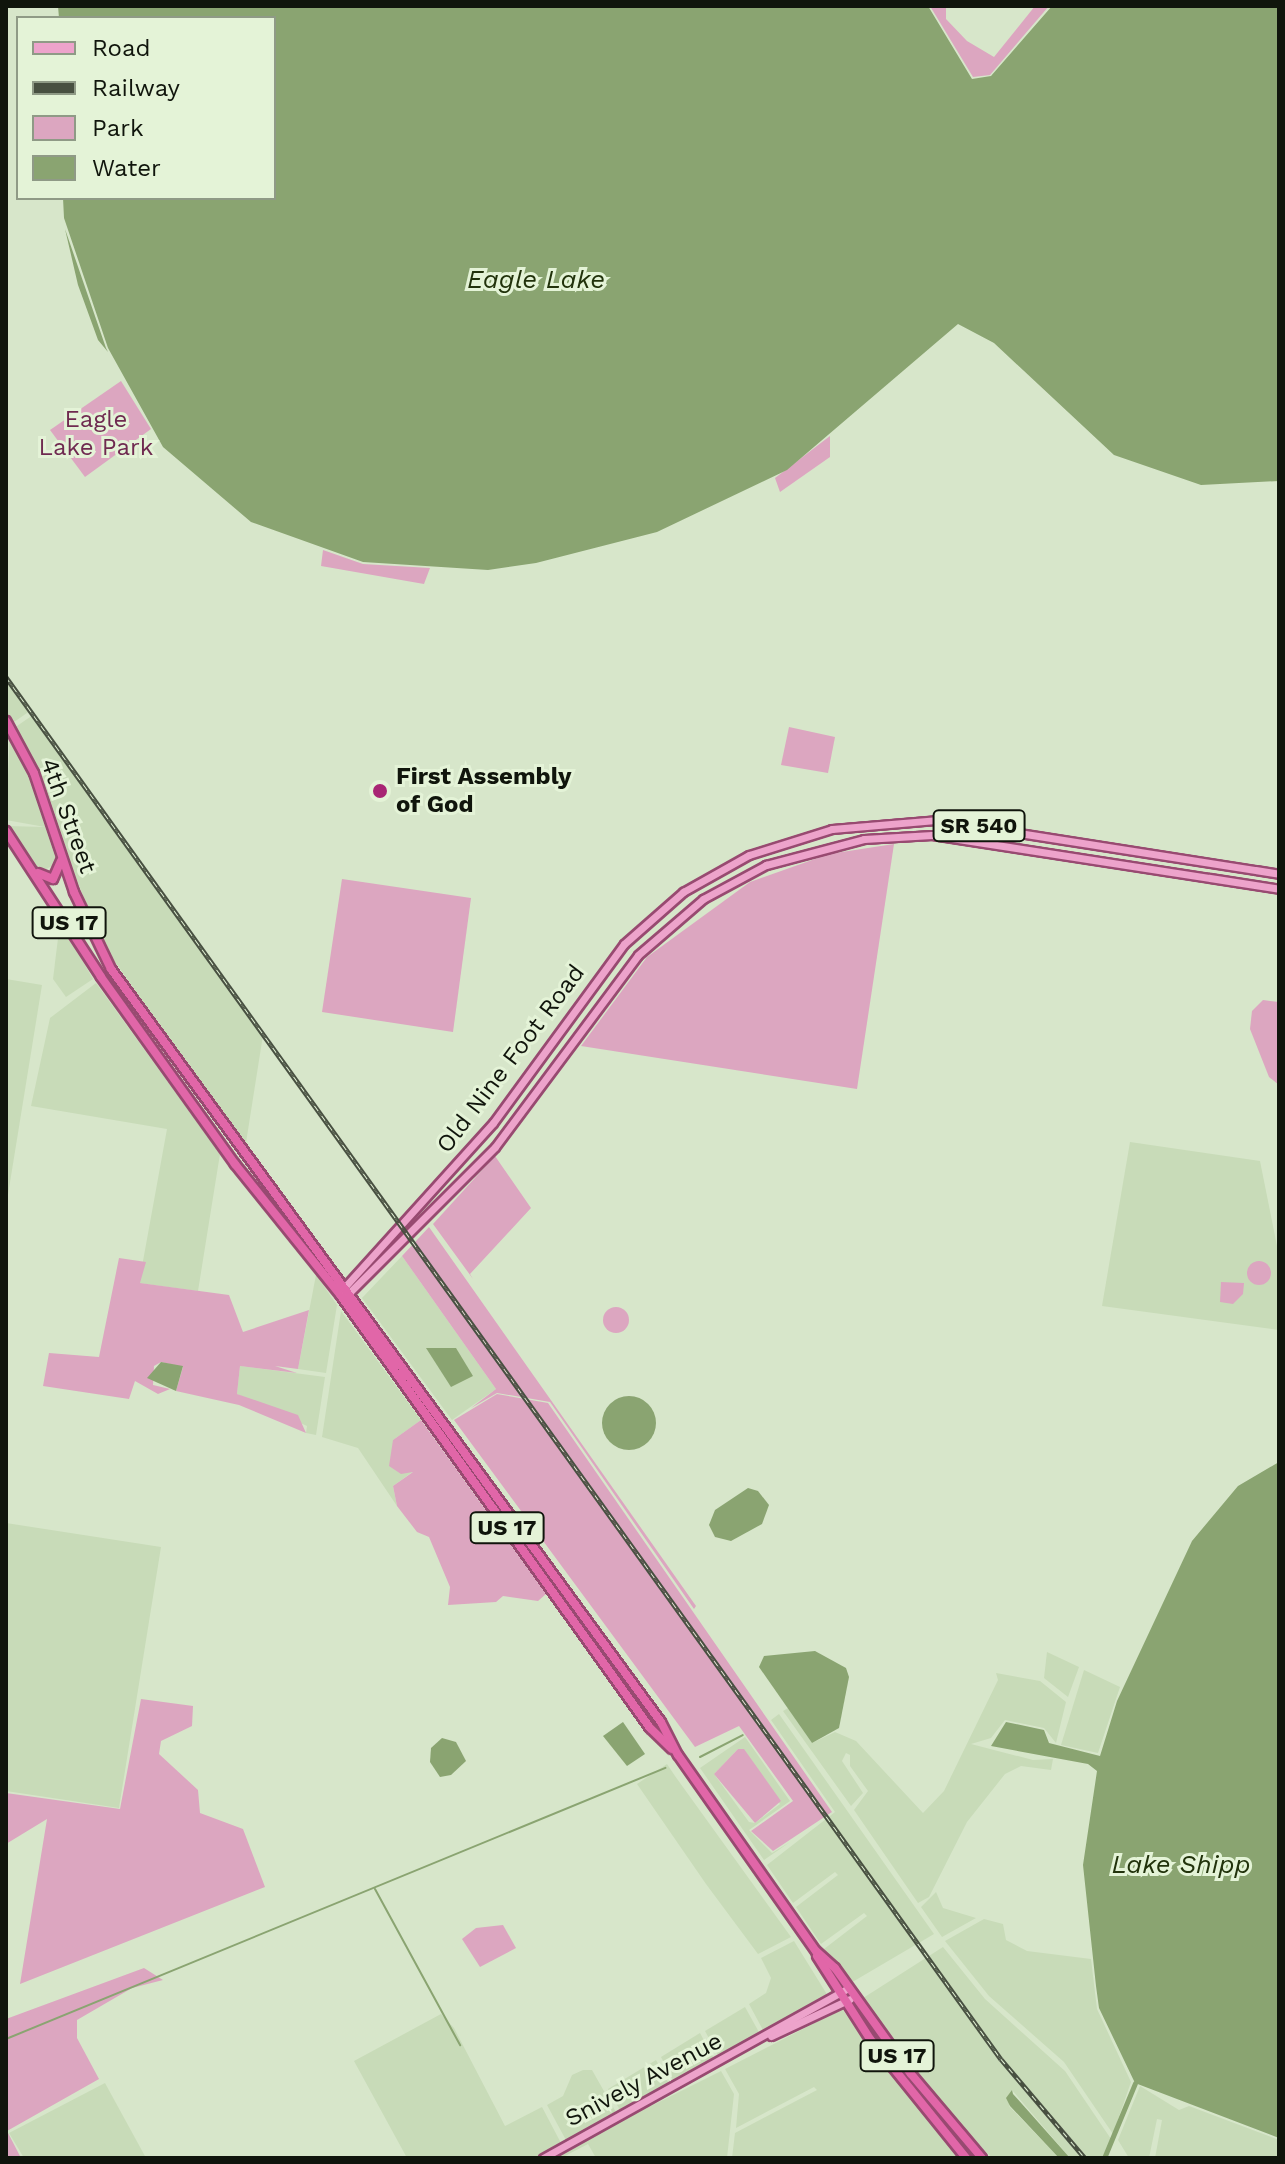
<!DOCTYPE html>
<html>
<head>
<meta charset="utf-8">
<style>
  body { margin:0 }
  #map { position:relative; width:1285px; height:2164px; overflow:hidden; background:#d7e6ca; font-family:"Work Sans",sans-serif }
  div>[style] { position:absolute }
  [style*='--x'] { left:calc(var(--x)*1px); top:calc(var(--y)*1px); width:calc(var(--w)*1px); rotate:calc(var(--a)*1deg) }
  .built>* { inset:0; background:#c8dbb8 }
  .green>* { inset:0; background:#dca6c0 }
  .round { border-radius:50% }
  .water>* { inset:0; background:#8aa471 }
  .stream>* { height:2px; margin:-1px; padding:0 1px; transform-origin:1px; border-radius:1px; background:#8aa471 }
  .canal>* { height:5px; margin:-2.5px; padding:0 2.5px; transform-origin:2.5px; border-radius:2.5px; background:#8aa471 }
  .roads { filter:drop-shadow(2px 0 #984a71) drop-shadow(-2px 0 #984a71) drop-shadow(0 2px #984a71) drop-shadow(0 -2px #984a71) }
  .major>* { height:7px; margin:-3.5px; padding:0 3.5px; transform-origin:3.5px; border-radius:3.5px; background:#eda3cb }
  .highway>* { height:8px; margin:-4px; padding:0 4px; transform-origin:4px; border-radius:4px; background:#e166a8 }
  .rail>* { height:5px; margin-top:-2.5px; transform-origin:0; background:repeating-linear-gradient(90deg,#e4f3d7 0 6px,#485041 0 12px); box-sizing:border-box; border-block:2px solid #485041 }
  .dots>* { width:22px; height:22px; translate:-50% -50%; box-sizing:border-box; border:4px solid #e4f3d7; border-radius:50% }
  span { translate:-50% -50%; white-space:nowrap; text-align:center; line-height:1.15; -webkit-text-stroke:6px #e4f3d7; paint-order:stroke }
  .shield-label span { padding:2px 6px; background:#e4f3d7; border:2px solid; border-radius:6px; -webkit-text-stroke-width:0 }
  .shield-label { font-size:22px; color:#10150c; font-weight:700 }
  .park-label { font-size:24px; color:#6f2a50 }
  .poi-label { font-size:24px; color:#10150c; font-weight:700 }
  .left { translate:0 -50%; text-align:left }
  .street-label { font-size:24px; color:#10150c }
  .water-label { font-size:26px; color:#21320b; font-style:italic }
  .frame { position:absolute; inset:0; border:8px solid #10150c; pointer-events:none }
  .legend { position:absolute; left:16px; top:16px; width:260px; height:184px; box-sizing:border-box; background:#e4f3d7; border:2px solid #8f9a86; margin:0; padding:10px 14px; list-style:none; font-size:24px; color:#10150c }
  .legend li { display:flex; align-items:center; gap:16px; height:40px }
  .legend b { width:40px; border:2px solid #8f9a86 }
</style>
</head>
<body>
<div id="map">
  <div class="built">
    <div style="clip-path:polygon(6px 677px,30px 711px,11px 724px,6px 717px)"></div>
    <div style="clip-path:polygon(33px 715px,263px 1035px,245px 1149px,104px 946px,14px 728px)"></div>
    <div style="clip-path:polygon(10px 731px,31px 774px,59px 857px,58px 863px,40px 872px,6px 826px,45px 827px,6px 820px)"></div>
    <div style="clip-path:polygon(60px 922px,93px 979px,66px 997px,53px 979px)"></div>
    <div style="clip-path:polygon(6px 979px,42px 985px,6px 1207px)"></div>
    <div style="clip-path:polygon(96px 983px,220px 1154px,198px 1291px,139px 1283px,167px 1129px,31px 1106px,50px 1018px)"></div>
    <div style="clip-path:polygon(1130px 1142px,1260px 1161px,1279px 1256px,1279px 1330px,1102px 1306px)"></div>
    <div style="clip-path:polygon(402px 1256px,496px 1389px,452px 1420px,362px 1298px)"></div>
    <div style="clip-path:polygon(316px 1275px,337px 1305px,326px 1373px,298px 1369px)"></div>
    <div style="clip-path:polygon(341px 1311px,421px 1420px,393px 1440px,415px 1470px,393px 1486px,397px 1506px,358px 1448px,322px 1437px)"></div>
    <div style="clip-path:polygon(240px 1366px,325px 1377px,316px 1435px,306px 1433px,307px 1426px,237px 1394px)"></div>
    <div style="clip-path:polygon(6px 1523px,161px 1547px,119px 1808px,6px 1791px)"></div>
    <div style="clip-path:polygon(1047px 1652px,1079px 1667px,1068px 1697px,1044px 1678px)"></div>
    <div style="clip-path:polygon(1084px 1670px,1120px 1687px,1098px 1753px,1061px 1745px)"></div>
    <div style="clip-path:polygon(996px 1673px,1040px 1681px,1066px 1702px,1056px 1743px,1044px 1728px,1005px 1720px,991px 1738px,971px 1744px,1033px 1760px,1053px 1759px,1051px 1770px,1021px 1766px,1005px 1774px,967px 1822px,929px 1897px,918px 1903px,854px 1810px,868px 1791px,850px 1766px,850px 1755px,846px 1753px,842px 1761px,863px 1793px,851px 1806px,783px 1711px,788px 1708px,812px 1743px,835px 1732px,856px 1741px,923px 1813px,944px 1791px,998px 1680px)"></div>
    <div style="clip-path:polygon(779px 1714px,934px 1934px,849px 1984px,824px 1949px,867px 1916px,864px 1913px,821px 1944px,796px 1907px,838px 1875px,835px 1872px,793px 1903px,767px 1865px,835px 1812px,771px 1720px)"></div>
    <div style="clip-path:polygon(evenodd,745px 1737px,790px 1801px,749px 1830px,772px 1853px,790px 1842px,764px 1860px,700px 1768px,745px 1737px,738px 1749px,780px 1804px,755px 1823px,749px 1822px,714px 1774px,738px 1749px)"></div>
    <div style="clip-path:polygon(667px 1764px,675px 1776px,791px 1937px,758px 1954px,706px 1884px,637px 1784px)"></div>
    <div style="clip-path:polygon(936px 1892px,943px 1908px,976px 1918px,942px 1937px,921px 1907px)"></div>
    <div style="clip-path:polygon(984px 1919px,1003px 1924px,1006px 1940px,1027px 1951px,1091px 1959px,1097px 2009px,1131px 2082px,1113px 2134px,1064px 2062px,989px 1996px,945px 1941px)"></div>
    <div style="clip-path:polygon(794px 1941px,828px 1996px,764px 2032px,749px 2004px,766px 1993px,771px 1978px,761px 1958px)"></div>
    <div style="clip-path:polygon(943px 1947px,985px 1999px,1065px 2071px,1111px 2139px,1102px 2158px,1070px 2158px,1012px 2090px,1009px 2106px,1059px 2158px,992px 2158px,927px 2090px,860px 2000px)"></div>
    <div style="clip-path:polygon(745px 2007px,760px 2034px,719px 2057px,705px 2031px)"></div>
    <div style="clip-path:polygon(842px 2009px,872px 2050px,959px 2158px,732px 2158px,735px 2133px,817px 2090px,814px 2087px,736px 2128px,739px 2094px,725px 2069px)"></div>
    <div style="clip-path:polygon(441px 2014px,454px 2028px,505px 2126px,542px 2107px,562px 2145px,538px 2158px,407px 2158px,354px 2061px)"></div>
    <div style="clip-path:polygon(700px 2033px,714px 2059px,674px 2082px,661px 2057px)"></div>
    <div style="clip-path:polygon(656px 2060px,669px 2084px,621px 2112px,608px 2089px)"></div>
    <div style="clip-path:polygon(583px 2070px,592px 2070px,617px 2114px,567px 2142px,547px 2105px,563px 2096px,572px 2075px)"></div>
    <div style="clip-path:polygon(721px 2071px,734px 2094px,727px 2158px,596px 2158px,588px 2144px,561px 2158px,548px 2158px,649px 2102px,651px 2106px)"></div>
    <div style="clip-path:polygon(105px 2083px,146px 2158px,24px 2158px,9px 2133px)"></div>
    <div style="clip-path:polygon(1140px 2086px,1179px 2110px,1189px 2106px,1279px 2140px,1279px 2158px,1155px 2158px,1162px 2120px,1157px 2119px,1149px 2158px,1129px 2158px,1118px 2140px)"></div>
  </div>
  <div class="green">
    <div style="clip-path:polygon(930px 6px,946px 6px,946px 19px,967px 41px,994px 57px,1035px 6px,1049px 6px,990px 75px,973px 77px)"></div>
    <div style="clip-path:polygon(121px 381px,151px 429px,85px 477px,50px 430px)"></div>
    <div style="clip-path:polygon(830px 436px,830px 457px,780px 492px,775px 478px)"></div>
    <div style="clip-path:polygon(323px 550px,363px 564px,430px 568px,424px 584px,321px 566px)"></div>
    <div style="clip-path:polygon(789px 727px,835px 737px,828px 773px,781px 765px)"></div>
    <div style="clip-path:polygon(894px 844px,857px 1089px,581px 1046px,647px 957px,750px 882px,829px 854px)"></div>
    <div style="clip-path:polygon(342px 879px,471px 898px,453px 1032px,322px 1012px)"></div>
    <div style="clip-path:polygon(1263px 1000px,1279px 1002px,1279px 1085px,1269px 1077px,1250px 1029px,1252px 1011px)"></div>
    <div style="clip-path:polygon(495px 1156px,531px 1208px,470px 1274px,473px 1279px,433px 1224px)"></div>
    <div style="clip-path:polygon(429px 1227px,696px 1606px,694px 1609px,550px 1402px,497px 1393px,471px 1408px,496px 1389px,402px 1256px)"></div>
    <div style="clip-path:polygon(119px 1258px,146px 1262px,140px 1283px,229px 1295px,243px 1332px,309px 1310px,298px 1369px,275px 1366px,297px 1373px,240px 1366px,237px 1394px,298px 1415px,306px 1433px,239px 1405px,176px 1391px,183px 1367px,161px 1362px,154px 1366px,153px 1385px,170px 1389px,158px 1394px,135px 1381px,129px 1399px,43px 1386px,49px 1353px,99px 1357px)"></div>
    <div class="round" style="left:1247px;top:1261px;width:24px;height:24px"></div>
    <div style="clip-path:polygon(1221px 1282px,1244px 1283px,1243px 1294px,1233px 1304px,1220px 1302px)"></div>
    <div class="round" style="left:603px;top:1307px;width:26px;height:26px"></div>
    <div style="clip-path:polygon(497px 1394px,548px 1403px,832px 1812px,773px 1851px,751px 1831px,793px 1801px,739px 1726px,695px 1747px,454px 1420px)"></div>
    <div style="clip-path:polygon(421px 1420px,546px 1594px,538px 1601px,503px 1596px,496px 1602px,448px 1605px,450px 1587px,429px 1537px,417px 1532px,397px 1506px,393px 1486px,413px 1472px,401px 1474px,389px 1466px,393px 1440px)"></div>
    <div style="clip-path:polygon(141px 1699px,193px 1706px,192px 1726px,161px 1741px,159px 1754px,198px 1790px,200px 1813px,243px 1829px,265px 1887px,20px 1984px,47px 1819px,6px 1844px,6px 1793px,120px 1809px)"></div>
    <div style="clip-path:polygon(738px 1749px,744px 1749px,781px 1801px,755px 1823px,714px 1774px)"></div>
    <div style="clip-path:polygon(503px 1925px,516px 1948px,480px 1967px,462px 1939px,476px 1928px)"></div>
    <div style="clip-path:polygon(144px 1968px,163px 1980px,132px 1988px,77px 2020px,77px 2038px,99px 2079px,7px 2131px,21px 2158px,6px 2158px,6px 2019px)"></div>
  </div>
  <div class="water">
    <div style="clip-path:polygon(58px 6px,928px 6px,972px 79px,991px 76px,1052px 6px,1279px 6px,1279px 481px,1201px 485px,1114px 455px,994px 343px,958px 324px,787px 470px,657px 532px,536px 563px,488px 570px,363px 562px,251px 522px,163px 447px,108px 348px,64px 218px,63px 198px,274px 198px,274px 18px,59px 18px)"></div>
    <div style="clip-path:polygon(65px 229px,106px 348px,108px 352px,98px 340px,78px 285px)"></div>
    <div style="clip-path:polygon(426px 1348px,456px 1348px,473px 1376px,451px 1387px)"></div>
    <div style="clip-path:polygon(161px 1362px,183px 1366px,176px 1391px,147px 1378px)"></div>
    <div class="round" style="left:602px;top:1396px;width:54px;height:54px"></div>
    <div style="clip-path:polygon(1279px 1462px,1279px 2138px,1135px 2083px,1099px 2008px,1096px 1986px,1083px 1865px,1097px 1771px,1088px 1764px,991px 1746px,1006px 1722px,1044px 1730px,1049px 1743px,1100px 1756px,1117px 1701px,1192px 1541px,1238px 1486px)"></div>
    <div style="clip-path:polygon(748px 1488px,758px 1491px,769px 1505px,762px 1524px,731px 1541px,715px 1537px,709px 1525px,715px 1510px)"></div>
    <div style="clip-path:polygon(815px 1651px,846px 1668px,849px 1677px,839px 1728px,812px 1743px,759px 1667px,764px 1656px)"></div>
    <div style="clip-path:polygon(623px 1722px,645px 1754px,627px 1766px,603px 1736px)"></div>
    <div style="clip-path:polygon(442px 1738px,456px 1742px,466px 1761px,451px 1775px,440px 1777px,430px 1762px,431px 1748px)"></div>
    <div style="clip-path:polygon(1012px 2090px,1013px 2094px,1070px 2158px,1059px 2158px,1010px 2106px,1006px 2098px)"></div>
  </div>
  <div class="stream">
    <div style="--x:700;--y:1757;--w:48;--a:-27.1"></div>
    <div style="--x:375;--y:1889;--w:178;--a:61.4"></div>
    <div style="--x:6;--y:2039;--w:713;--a:-22.35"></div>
  </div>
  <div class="canal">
    <div style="--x:1104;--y:2158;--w:81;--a:-67.5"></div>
  </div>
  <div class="roads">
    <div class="major">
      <div style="--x:342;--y:1290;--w:225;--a:-47.9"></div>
      <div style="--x:493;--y:1123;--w:222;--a:-53.8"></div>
      <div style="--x:624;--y:944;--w:79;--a:-41.4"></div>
      <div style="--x:683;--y:892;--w:76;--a:-29.3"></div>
      <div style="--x:749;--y:855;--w:87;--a:-17.4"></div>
      <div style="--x:832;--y:829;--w:104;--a:-4.9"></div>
      <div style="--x:936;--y:820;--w:347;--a:8.9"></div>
      <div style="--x:347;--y:1295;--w:209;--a:-45"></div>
      <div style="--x:495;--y:1147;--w:239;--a:-53.3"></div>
      <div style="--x:638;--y:955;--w:86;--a:-40.7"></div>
      <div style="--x:703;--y:899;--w:72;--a:-28.4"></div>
      <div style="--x:766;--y:865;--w:101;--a:-14.9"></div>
      <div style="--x:864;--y:839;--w:68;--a:-3.4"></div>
      <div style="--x:932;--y:835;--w:351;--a:8.8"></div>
      <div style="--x:771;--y:2036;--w:87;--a:-25.1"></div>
      <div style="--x:543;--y:2158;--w:349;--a:-29.1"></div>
    </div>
    <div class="highway">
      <div style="--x:6;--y:721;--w:59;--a:61.7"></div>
      <div style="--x:34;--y:773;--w:126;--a:71.4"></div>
      <div style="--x:74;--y:892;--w:85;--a:64.3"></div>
      <div style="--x:111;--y:969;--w:932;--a:53.86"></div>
      <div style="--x:661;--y:1722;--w:37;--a:63"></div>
      <div style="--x:678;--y:1755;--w:240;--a:54.9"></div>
      <div style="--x:816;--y:1951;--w:25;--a:42"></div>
      <div style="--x:835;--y:1968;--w:130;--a:54.4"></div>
      <div style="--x:911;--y:2074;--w:110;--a:49.8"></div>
      <div style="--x:6;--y:831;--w:174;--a:56.9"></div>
      <div style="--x:101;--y:977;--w:230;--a:54.4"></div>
      <div style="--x:235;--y:1164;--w:169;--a:51.2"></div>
      <div style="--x:341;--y:1296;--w:531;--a:54.42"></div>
      <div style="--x:650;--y:1728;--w:30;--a:44"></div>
      <div style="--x:38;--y:873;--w:16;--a:22"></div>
      <div style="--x:53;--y:879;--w:20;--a:-66"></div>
      <div style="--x:817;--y:1956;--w:98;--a:57.4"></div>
      <div style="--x:870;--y:2039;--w:153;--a:51.1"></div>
    </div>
  </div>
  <div class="rail">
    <div style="--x:6;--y:677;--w:1703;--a:54.25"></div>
    <div style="--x:1001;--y:2059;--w:130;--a:49.7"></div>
  </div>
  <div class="dots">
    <div style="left:380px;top:791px;background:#a82674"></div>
  </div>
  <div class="shield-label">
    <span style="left:979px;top:826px">SR 540</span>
    <span style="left:69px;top:923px">US 17</span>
    <span style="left:507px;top:1528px">US 17</span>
    <span style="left:897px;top:2056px">US 17</span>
  </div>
  <div class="park-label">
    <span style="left:96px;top:434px">Eagle<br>Lake Park</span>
  </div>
  <div class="poi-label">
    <span class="left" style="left:396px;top:791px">First Assembly<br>of God</span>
  </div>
  <div class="street-label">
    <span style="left:68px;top:816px;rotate:70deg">4th Street</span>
    <span style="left:511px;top:1059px;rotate:-53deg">Old Nine Foot Road</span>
    <span style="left:644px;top:2080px;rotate:-28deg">Snively Avenue</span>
  </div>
  <div class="water-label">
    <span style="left:536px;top:280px">Eagle Lake</span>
    <span style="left:1181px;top:1865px">Lake Shipp</span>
  </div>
  <div class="frame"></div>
  <ul class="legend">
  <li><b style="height:10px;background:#eda3cb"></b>Road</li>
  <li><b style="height:10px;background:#485041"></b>Railway</li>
  <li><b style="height:22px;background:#dca6c0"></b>Park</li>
  <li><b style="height:22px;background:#8aa471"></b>Water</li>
  </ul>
</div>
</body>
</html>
